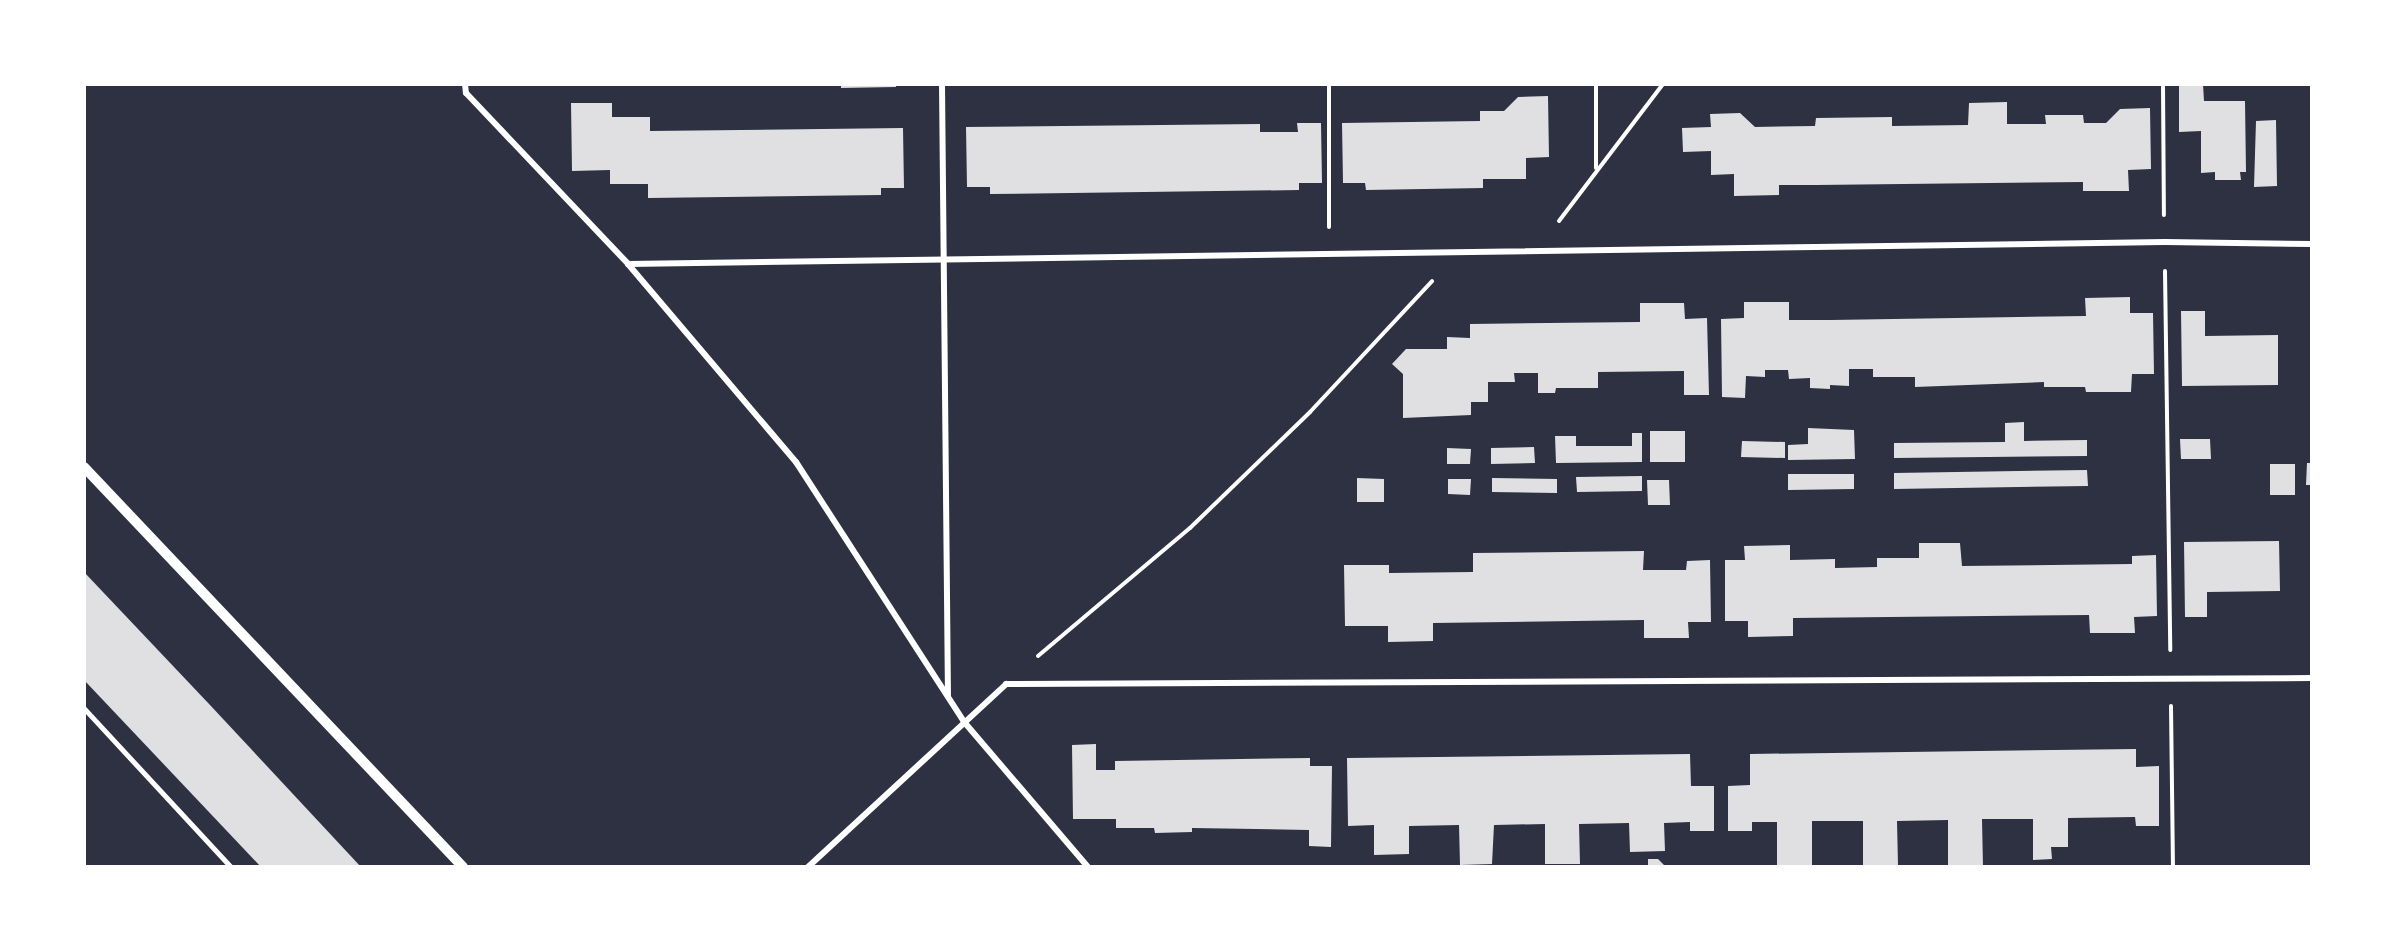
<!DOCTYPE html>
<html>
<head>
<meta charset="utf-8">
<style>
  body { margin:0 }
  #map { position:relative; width:2396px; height:951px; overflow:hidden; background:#2d3142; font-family:Quicksand,sans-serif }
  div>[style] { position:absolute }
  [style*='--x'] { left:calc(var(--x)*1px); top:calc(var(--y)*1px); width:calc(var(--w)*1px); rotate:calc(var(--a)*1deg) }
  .building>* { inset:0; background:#e0e0e3 }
  .path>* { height:4px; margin:-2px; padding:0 2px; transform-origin:2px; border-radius:2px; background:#fff }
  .service>* { height:4.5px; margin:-2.25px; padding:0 2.25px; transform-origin:2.25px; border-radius:2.25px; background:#fff }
  .minor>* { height:6px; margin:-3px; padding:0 3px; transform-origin:3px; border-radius:3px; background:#fff }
  .tertiary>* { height:10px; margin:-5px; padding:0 5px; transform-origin:5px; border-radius:5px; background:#fff }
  span { translate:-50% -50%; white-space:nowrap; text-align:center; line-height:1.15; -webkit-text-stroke:6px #fff; paint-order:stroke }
  .frame { position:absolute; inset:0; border:86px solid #fff; pointer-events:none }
</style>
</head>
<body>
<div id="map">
  <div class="building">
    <div style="clip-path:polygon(841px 84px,896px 84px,896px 87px,841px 88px)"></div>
    <div style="clip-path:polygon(2179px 84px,2203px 84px,2204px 101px,2245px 101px,2246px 172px,2240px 172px,2241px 180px,2215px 180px,2215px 172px,2201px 173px,2201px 131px,2179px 132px)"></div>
    <div style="clip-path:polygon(1548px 96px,1549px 157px,1526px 158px,1526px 179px,1483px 179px,1483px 188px,1366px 190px,1365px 183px,1343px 183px,1342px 123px,1480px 121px,1480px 111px,1504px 111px,1518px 97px)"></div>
    <div style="clip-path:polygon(2007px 102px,2007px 124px,2046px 124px,2045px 115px,2083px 115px,2084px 123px,2106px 123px,2120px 109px,2150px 108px,2151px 169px,2128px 170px,2129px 191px,2083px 191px,2083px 182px,1816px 185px,1779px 185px,1779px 195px,1734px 196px,1734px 174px,1711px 175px,1711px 151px,1683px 152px,1682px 128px,1711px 127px,1710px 114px,1740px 113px,1755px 127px,1815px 126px,1816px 118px,1892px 117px,1892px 126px,1968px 125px,1969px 103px)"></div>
    <div style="clip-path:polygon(571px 103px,612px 103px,612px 117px,650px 117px,650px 131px,903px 128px,904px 188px,881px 188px,881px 195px,648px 198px,648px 184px,610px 184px,610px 170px,572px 171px)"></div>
    <div style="clip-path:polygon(2276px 120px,2277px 186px,2254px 187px,2256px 121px)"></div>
    <div style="clip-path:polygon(1297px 123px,1321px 123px,1322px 183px,1299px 183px,1299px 190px,990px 194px,990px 187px,967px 187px,966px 127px,1260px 124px,1260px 132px,1298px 132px)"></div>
    <div style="clip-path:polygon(2130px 297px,2130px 313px,2153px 313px,2154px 374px,2132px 374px,2131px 392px,2086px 392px,2085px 387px,2044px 387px,2044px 382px,1915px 387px,1915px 377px,1873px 377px,1873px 369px,1849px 369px,1849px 386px,1830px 385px,1830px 389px,1810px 388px,1810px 378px,1789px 379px,1788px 370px,1765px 370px,1765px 377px,1746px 376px,1745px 398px,1722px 397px,1721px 319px,1744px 318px,1744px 302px,1789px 302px,1789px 320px,1831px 320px,2086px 316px,2085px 298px)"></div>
    <div style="clip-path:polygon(1640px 303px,1684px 303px,1685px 319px,1707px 318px,1709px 395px,1684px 395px,1684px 371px,1598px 372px,1598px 388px,1556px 388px,1555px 393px,1538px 393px,1538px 373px,1514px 373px,1515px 382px,1488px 382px,1488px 402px,1471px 402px,1471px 415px,1403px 418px,1403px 374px,1392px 364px,1406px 349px,1447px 349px,1447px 337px,1470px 338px,1470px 324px,1640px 322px)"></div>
    <div style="clip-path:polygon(2181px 311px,2205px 311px,2205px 336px,2278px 335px,2278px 385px,2182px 386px)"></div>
    <div style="clip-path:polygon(2024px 422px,2024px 441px,2087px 440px,2087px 456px,1894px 458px,1894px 443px,2005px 442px,2005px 423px)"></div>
    <div style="clip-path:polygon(1808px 428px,1854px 430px,1855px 459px,1788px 460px,1788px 445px,1808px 444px)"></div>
    <div style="clip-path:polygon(1650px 431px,1685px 431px,1685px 462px,1650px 462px)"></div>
    <div style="clip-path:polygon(1632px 433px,1642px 433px,1642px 462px,1556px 463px,1555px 436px,1576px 436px,1576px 446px,1632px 446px)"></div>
    <div style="clip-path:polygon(2180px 439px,2210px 439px,2211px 459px,2181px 459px)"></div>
    <div style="clip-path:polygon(1742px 441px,1785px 442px,1785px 458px,1741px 457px)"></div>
    <div style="clip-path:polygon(1534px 447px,1535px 463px,1491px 464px,1491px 448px)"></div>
    <div style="clip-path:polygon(1447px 448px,1471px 449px,1470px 464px,1447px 464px)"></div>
    <div style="clip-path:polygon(2307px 463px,2312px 463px,2312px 485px,2306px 485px)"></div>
    <div style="clip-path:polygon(2270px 464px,2295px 464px,2295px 495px,2270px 495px)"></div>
    <div style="clip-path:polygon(2087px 470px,2088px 486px,1894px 489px,1894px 473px)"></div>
    <div style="clip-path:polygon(1788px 474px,1854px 474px,1854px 489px,1788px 490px)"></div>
    <div style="clip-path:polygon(1642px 476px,1642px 491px,1577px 492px,1576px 477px)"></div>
    <div style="clip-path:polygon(1357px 478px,1384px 479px,1384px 502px,1357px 502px)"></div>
    <div style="clip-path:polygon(1492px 478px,1557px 479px,1557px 493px,1492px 492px)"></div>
    <div style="clip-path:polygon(1448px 479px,1471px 479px,1470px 495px,1448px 494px)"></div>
    <div style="clip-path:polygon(1647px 480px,1669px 480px,1670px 505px,1648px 505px)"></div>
    <div style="clip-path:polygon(2279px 541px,2280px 591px,2207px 592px,2207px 617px,2185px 617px,2184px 542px)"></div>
    <div style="clip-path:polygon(1919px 543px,1960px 543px,1962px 566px,2132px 564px,2132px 556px,2156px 555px,2157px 616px,2134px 617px,2135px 633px,2090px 633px,2089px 615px,1793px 618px,1793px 636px,1748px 637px,1748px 621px,1725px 621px,1725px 560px,1745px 560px,1744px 546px,1790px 545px,1790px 560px,1835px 559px,1835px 568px,1877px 567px,1877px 558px,1919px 558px)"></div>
    <div style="clip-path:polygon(1644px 551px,1643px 570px,1686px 570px,1687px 561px,1710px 560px,1711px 622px,1688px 622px,1689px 638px,1644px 638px,1644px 620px,1433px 623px,1433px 641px,1388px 642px,1388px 626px,1345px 626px,1344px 565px,1389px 565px,1389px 573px,1473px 572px,1473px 553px)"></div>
    <div style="clip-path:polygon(84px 572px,210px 705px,361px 867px,261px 867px,84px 680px)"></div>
    <div style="clip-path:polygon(1096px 744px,1096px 770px,1115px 770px,1115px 761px,1310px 758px,1310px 766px,1332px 766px,1331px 847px,1309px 846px,1309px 830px,1192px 828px,1192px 832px,1155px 833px,1154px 828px,1116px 828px,1116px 819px,1073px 819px,1072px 745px)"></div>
    <div style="clip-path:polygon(2136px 749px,2136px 767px,2159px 766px,2159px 826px,2136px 826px,2135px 817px,2068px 818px,2068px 847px,2051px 847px,2052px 859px,2033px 860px,2033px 819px,1982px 819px,1983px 867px,1948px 867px,1948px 820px,1897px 821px,1898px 865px,1881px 867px,1863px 867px,1863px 821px,1812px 821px,1812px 867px,1777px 867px,1777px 822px,1752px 822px,1752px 831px,1728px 831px,1728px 786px,1750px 785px,1750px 754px)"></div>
    <div style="clip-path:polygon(1690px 754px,1691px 786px,1714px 786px,1714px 831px,1690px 831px,1690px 822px,1664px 823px,1665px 851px,1630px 852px,1629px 823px,1579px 824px,1580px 864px,1545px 864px,1545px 824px,1494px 825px,1492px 864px,1460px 865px,1459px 825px,1409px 826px,1409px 854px,1374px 855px,1374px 825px,1348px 826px,1347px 758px)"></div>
    <div style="clip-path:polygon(1648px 859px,1658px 859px,1666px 867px,1648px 867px)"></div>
  </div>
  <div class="path">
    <div style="--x:1329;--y:84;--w:143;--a:90"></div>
    <div style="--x:1596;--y:84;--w:84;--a:90"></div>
    <div style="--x:2163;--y:84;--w:131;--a:89.6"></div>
    <div style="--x:1559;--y:221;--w:172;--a:-52.8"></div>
    <div style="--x:2165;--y:271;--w:379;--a:89.2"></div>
    <div style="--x:1038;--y:656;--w:199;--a:-40.1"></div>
    <div style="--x:1190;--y:528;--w:167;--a:-44"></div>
    <div style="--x:1310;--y:412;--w:179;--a:-47"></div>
    <div style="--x:2171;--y:706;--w:161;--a:89.3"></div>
  </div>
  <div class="service">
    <div style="--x:84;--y:708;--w:217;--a:47.2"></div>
  </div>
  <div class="minor">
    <div style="--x:465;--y:84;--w:9;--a:84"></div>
    <div style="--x:466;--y:93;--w:236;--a:46.5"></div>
    <div style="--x:628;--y:264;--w:260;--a:49.7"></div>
    <div style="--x:796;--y:462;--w:311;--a:57.1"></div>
    <div style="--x:965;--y:723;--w:189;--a:49.5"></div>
    <div style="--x:942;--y:84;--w:612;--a:89.44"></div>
    <div style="--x:628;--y:264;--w:1537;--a:-0.82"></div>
    <div style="--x:2165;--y:242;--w:147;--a:0.8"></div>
    <div style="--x:808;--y:867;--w:270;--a:-42.7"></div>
    <div style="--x:1006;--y:684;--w:1306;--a:-0.26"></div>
  </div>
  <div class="tertiary">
    <div style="--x:84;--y:467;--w:551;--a:46.54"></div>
  </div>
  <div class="frame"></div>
</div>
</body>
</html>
